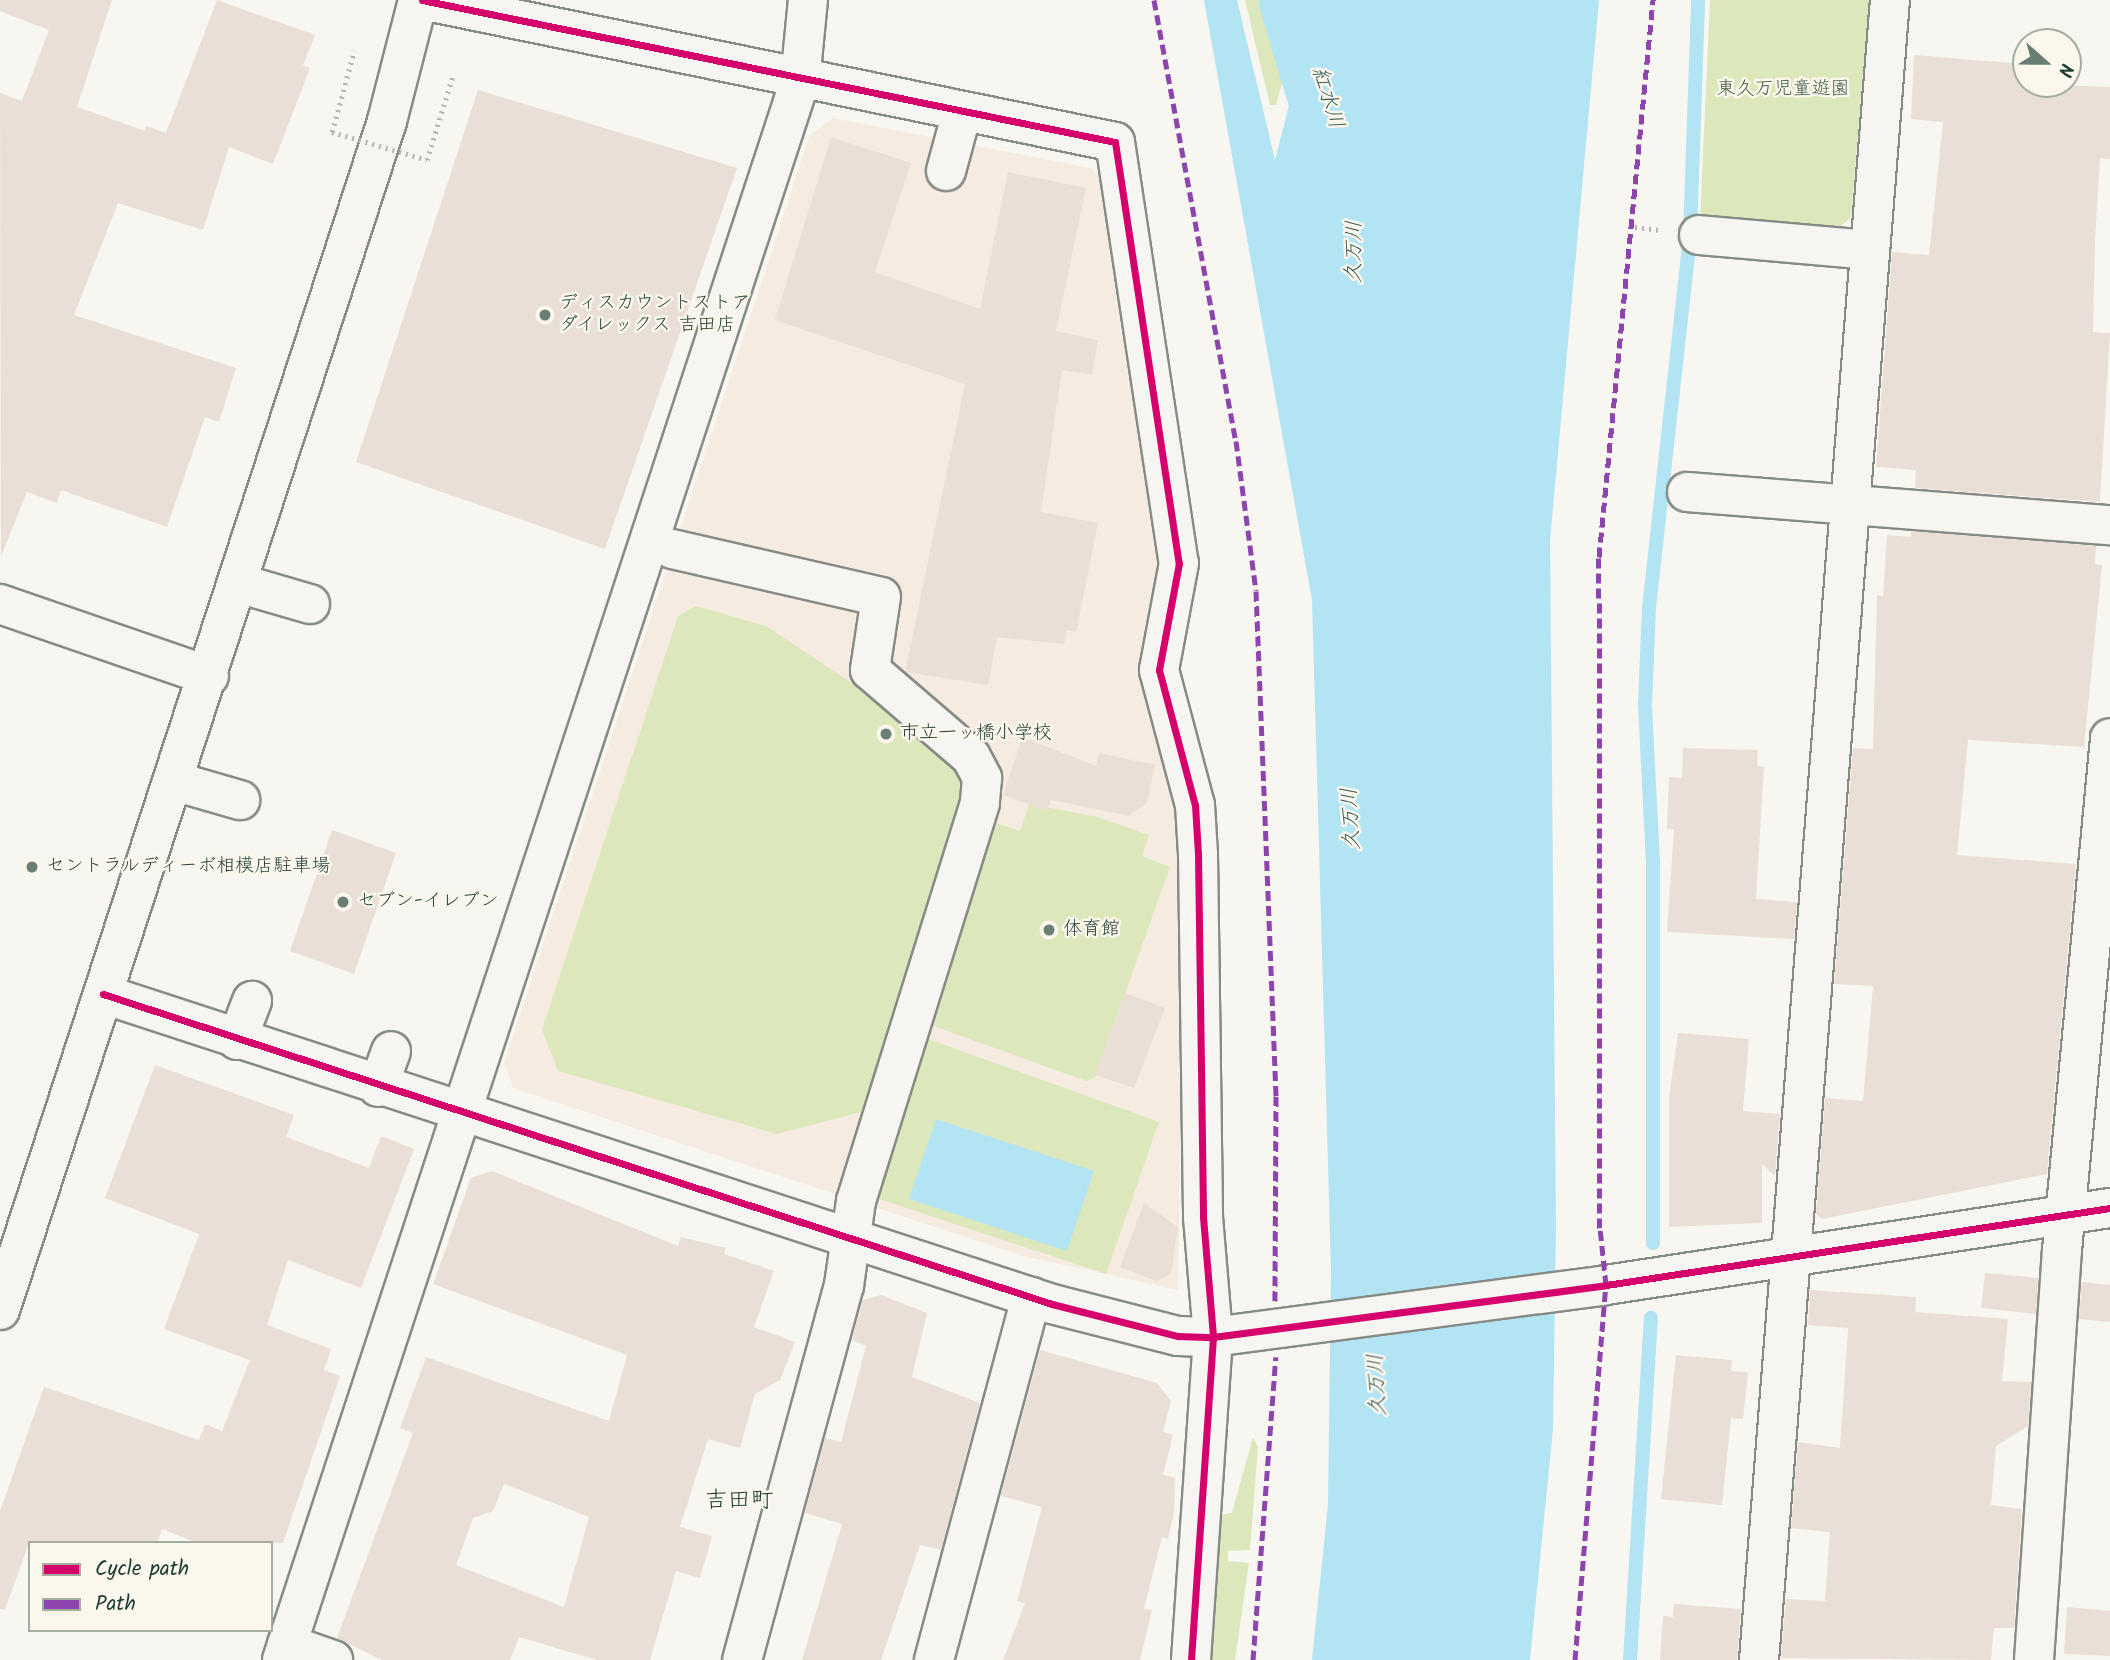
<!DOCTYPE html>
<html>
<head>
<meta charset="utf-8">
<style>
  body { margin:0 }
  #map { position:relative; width:2110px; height:1660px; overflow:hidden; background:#f8f6f0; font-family:Kalam,"Klee One",sans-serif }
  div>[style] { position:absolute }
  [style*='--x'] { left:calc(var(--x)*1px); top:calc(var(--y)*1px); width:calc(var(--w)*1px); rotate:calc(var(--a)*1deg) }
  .built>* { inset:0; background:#f6ebe0 }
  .green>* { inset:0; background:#dce8bc }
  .water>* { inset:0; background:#b2e4f4 }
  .stream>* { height:14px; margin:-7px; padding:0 7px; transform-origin:7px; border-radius:7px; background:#b2e4f4 }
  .river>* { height:79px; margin:-39.5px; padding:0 39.5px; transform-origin:39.5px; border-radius:39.5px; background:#b2e4f4 }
  .building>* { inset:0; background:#e9dfd7 }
  .path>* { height:4.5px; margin-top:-2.25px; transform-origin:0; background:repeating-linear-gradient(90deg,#b2b5b1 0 2px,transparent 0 7px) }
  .roads { filter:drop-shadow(2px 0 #868b86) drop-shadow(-2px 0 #868b86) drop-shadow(0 2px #868b86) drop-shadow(0 -2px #868b86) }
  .minor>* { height:38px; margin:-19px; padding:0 19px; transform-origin:19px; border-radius:19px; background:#f6f5f1 }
  .path-bridge>* { height:4.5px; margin-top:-2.25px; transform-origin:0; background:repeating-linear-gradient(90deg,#b2b5b1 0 2px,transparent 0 7px) }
  .quiet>* { height:5px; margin-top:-2.5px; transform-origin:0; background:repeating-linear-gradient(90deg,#8e44ad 0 10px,transparent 0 15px) }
  .cycleway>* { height:7px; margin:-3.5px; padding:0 3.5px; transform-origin:3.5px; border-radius:3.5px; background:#d6006c }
  .dots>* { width:19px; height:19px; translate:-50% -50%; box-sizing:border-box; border:4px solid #fbf7ec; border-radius:50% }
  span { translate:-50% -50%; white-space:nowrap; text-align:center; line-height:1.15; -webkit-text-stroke:5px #fbf7ec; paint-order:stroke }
  .park-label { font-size:19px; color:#405d47 }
  .poi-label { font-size:19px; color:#1f3d34 }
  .left { translate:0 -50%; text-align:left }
  .water-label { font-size:21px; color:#365d5b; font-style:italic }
  .quarter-label { font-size:23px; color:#1f3d34 }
  .legend { position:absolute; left:28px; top:1541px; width:245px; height:91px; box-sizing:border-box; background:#fbf7ec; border:2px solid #a3ada2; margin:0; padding:9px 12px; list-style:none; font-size:21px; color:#1f3d34 }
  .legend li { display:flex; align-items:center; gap:14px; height:35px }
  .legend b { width:35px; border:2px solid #a3ada2 }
  .north { position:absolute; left:2012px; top:28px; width:70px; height:70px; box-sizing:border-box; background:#fbf7ec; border:2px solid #a3ada2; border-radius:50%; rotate:111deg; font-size:19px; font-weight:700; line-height:28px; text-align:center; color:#1f3d34 }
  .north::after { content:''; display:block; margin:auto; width:24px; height:32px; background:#6b7e76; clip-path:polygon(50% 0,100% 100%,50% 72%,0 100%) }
</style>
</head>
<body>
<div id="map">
  <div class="built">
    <div style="clip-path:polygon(833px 118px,1090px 168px,1106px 183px,1162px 569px,1184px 960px,1178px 1290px,1023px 1256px,513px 1088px,504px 1063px,810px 135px)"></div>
  </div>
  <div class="green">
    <div style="clip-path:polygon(1245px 0,1305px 0,1276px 105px,1270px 105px)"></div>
    <div style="clip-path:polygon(1710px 0,1869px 0,1851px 218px,1833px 232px,1700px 221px)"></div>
    <div style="clip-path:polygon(696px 606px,766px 626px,946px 746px,969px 793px,865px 1111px,777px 1134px,558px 1071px,542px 1030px,678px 616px)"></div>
    <div style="clip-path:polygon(1029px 804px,1098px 817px,1149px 835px,1142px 856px,1170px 867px,1095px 1078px,1086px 1081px,920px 1021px,987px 820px,1020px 831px)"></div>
    <div style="clip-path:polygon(928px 1039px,1159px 1122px,1106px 1274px,876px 1198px)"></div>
    <div style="clip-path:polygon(1253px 1437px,1258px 1447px,1250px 1550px,1228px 1551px,1228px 1561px,1249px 1563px,1235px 1660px,1203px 1660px,1217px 1515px,1232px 1513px)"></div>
  </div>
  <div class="water">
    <div style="clip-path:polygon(1204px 0,1237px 0,1275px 160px,1316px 0,1599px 0,1550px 541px,1556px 1224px,1553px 1429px,1530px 1660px,1312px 1660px,1328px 1504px,1331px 1270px,1312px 600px)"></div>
    <div style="clip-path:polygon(936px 1119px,1094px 1171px,1067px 1251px,909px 1199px)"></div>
  </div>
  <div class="stream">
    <div style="--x:1653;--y:1243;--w:380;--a:-90"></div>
    <div style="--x:1653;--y:863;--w:157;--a:-92.9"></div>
    <div style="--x:1645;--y:706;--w:98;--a:-87.7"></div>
    <div style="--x:1649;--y:608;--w:376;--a:-83.7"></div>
    <div style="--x:1690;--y:234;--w:234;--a:-88"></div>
    <div style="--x:1630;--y:1660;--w:343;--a:-86.5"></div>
  </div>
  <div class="river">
    <div style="--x:1298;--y:0;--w:147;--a:73.4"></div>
  </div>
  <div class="building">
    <div style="clip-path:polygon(0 0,112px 0,77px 107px,145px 131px,146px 126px,166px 133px,217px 0,315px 35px,303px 65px,310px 68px,273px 164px,229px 147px,203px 230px,118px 203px,74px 315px,236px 368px,219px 422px,205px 417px,167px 527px,61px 490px,57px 503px,27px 492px,1px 556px,0 93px,22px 101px,49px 30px,0 11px)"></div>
    <div style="clip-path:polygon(1914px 55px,2024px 64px,2022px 84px,2110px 87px,2110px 159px,2100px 158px,2095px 240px,2093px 332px,2110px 333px,2100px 502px,1915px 488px,1916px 470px,1876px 467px,1892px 252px,1929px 255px,1943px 122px,1911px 119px)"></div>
    <div style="clip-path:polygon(478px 90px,737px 168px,605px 549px,356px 462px)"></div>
    <div style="clip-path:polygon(831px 137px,911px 163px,875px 272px,980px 309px,1008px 172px,1086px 188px,1056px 331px,1098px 340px,1092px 375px,1062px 370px,1041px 512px,1098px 523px,1076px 632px,1067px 630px,1064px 644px,997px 637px,988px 685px,905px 672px,965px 384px,775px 320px)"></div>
    <div style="clip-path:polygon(1911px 531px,2096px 546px,2095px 564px,2102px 565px,2084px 747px,1968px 740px,1957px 855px,2076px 864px,2047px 1174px,1822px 1219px,1816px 1214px,1825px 1098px,1863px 1101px,1873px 986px,1834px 984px,1853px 748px,1873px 749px,1877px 595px,1883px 596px,1887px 535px,1911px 537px)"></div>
    <div style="clip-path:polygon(1022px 737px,1096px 766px,1099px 753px,1155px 765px,1147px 803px,1129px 816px,1051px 800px,1047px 811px,1003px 795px)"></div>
    <div style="clip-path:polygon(1683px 748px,1758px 750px,1757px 766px,1764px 767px,1756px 899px,1797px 902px,1794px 939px,1667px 932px,1674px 829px,1667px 829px,1669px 777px,1682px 778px)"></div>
    <div style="clip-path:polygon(332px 830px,396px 853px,354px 974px,290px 951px)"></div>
    <div style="clip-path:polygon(1125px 993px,1165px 1008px,1134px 1088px,1095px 1075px)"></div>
    <div style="clip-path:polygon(1678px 1033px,1749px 1039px,1743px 1111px,1780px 1114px,1775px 1176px,1762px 1164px,1762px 1223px,1669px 1227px,1669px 1098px)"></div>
    <div style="clip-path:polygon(155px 1065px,294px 1115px,286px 1137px,369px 1168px,381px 1136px,414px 1149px,361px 1288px,288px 1260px,267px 1325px,331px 1349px,324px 1370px,340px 1376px,283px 1543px,197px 1543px,162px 1529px,157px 1543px,29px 1543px,5px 1609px,0 1609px,0 1511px,44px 1387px,199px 1440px,205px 1424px,222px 1431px,250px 1360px,164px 1329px,199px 1234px,105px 1198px)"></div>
    <div style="clip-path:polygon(evenodd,492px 1171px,678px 1246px,681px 1237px,726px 1248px,724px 1254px,774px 1271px,754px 1327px,795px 1342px,780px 1380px,755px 1394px,740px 1448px,708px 1439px,680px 1527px,712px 1536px,700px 1578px,676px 1571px,650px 1660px,597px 1660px,519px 1637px,510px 1660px,382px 1660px,337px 1638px,413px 1433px,400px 1428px,426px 1357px,609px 1421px,627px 1355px,433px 1284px,471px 1178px,492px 1171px,504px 1484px,589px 1517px,564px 1607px,456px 1565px,473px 1518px,493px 1511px,504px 1484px)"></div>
    <div style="clip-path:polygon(1144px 1203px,1178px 1227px,1171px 1274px,1156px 1281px,1120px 1267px)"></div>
    <div style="clip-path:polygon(1985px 1273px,2038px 1278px,2036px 1314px,1981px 1308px)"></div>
    <div style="clip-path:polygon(2082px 1282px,2110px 1285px,2110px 1322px,2079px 1319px)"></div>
    <div style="clip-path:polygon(1810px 1290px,1916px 1297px,1915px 1312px,2008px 1319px,2002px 1381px,2031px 1382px,2028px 1426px,1996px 1446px,1991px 1505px,2022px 1509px,2014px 1628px,1994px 1628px,1991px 1660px,1781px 1658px,1786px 1599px,1825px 1601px,1830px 1532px,1791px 1528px,1798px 1442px,1840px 1448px,1848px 1328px,1808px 1325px)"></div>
    <div style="clip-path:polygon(881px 1295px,927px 1313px,912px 1377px,980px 1403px,941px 1550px,920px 1545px,881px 1660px,802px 1660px,842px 1524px,805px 1513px,825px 1438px,841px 1442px,866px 1346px,852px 1340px,863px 1300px)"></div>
    <div style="clip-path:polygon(1040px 1350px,1157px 1383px,1171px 1401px,1163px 1432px,1173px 1435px,1163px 1475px,1175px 1478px,1174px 1513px,1168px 1539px,1162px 1537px,1144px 1609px,1152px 1610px,1140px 1660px,1003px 1660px,1025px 1603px,1017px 1601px,1042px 1507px,1001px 1496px)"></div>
    <div style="clip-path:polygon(1676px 1355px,1732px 1360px,1731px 1371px,1748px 1372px,1743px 1419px,1731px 1418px,1722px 1505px,1661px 1499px)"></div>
    <div style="clip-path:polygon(1674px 1604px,1741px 1609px,1737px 1660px,1660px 1660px,1663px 1616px,1673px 1617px)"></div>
    <div style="clip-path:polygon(2067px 1607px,2110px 1611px,2110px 1656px,2064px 1654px)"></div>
  </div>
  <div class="path">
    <div style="--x:332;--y:132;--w:84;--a:-74.8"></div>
    <div style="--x:427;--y:160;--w:86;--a:-73"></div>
    <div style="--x:1635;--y:227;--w:25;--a:7"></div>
  </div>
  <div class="roads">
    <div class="minor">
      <div style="--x:422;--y:0;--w:707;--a:11.58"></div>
      <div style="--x:1115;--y:142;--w:426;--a:81.4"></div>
      <div style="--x:1179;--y:563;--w:109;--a:100.6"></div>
      <div style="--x:1159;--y:670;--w:140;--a:75.1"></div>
      <div style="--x:1195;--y:805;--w:49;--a:86.5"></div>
      <div style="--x:1198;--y:854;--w:363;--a:89.2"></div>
      <div style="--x:1203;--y:1217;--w:120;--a:85.2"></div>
      <div style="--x:1213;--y:1337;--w:324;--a:93.9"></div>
      <div style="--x:946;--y:171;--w:61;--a:-74.8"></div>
      <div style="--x:1699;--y:235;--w:171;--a:5"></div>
      <div style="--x:1687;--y:492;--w:424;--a:4.5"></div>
      <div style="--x:672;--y:549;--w:214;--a:12.9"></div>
      <div style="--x:881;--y:597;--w:74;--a:98.6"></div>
      <div style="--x:870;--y:670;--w:133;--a:40.7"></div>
      <div style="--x:971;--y:757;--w:24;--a:62"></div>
      <div style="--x:982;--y:778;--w:25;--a:95"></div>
      <div style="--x:980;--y:803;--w:417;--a:107.3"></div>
      <div style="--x:856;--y:1201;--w:85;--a:98.1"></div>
      <div style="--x:844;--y:1285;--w:389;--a:105.2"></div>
      <div style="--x:238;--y:583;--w:75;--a:16.3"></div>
      <div style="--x:0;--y:604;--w:221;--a:19"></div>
      <div style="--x:174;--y:781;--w:69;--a:16.1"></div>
      <div style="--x:103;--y:994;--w:998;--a:18.09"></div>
      <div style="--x:1052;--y:1304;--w:130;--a:14.3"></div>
      <div style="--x:1178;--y:1336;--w:35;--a:2"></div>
      <div style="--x:1213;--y:1337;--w:396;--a:-7.5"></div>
      <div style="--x:1606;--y:1285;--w:510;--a:-8.69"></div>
      <div style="--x:237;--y:1040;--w:42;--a:-69"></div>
      <div style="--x:378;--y:1087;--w:38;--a:-70"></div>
      <div style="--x:0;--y:1310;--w:1250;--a:-71.97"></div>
      <div style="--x:387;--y:121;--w:125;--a:-75.6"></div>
      <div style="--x:287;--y:1644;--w:49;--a:19.2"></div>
      <div style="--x:282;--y:1660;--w:1662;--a:-71.84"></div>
      <div style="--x:800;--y:81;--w:81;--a:-84.4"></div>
      <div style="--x:934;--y:1660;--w:376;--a:-75"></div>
      <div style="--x:1759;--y:1660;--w:1665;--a:-85.49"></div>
      <div style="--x:2034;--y:1660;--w:411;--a:-86.1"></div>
      <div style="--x:2062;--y:1250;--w:514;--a:-84.64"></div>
    </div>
  </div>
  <div class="path-bridge">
    <div style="--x:332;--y:132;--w:99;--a:16.4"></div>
  </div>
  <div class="quiet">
    <div style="--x:1154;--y:0;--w:449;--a:79.5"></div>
    <div style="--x:1236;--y:441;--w:151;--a:82.4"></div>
    <div style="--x:1256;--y:591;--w:505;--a:87.73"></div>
    <div style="--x:1276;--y:1096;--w:205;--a:90.3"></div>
    <div style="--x:1253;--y:1660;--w:304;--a:-85.7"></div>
    <div style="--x:1575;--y:1660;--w:376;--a:-85.3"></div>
    <div style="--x:1606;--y:1285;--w:57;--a:-96"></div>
    <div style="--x:1600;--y:1228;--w:671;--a:-90.09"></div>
    <div style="--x:1599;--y:557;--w:560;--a:-84.46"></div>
  </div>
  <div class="cycleway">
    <div style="--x:422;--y:0;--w:707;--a:11.58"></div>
    <div style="--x:1115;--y:142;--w:426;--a:81.4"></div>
    <div style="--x:1179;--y:563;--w:109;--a:100.6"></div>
    <div style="--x:1159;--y:670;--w:140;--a:75.1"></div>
    <div style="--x:1195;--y:805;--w:49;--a:86.5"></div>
    <div style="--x:1198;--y:854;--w:363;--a:89.2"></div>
    <div style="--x:1203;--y:1217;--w:120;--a:85.2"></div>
    <div style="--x:1213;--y:1337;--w:324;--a:93.9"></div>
    <div style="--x:103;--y:994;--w:998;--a:18.09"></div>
    <div style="--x:1052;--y:1304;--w:130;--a:14.3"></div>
    <div style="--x:1178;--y:1336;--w:35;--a:2"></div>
    <div style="--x:1213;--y:1337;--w:396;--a:-7.5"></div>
    <div style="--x:1606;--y:1285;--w:510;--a:-8.69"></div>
  </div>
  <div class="dots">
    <div style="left:545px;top:315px;background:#6b7e76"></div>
    <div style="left:886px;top:734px;background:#6b7e76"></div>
    <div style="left:32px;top:867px;background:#6b7e76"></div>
    <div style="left:343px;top:902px;background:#6b7e76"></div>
    <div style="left:1049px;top:930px;background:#6b7e76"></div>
  </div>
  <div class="park-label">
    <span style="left:1783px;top:90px">東久万児童遊園</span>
  </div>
  <div class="poi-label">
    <span class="left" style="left:559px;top:315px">ディスカウントストア<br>ダイレックス 吉田店</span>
    <span class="left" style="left:900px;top:734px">市立一ッ橋小学校</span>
    <span class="left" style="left:46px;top:867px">セントラルディーボ相模店駐車場</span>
    <span class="left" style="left:357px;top:902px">セブン-イレブン</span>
    <span class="left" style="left:1063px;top:930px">体育館</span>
  </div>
  <div class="water-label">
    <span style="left:1327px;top:98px;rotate:73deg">紅水川</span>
    <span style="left:1355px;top:252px;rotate:-89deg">久万川</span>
    <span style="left:1352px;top:819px;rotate:-93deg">久万川</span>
    <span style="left:1378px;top:1385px;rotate:-93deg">久万川</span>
  </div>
  <div class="quarter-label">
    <span style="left:739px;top:1501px">吉田町</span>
  </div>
  <ul class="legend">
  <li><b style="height:9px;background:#d6006c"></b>Cycle path</li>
  <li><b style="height:9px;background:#8e44ad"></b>Path</li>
  </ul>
  <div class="north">N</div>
</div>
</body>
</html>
